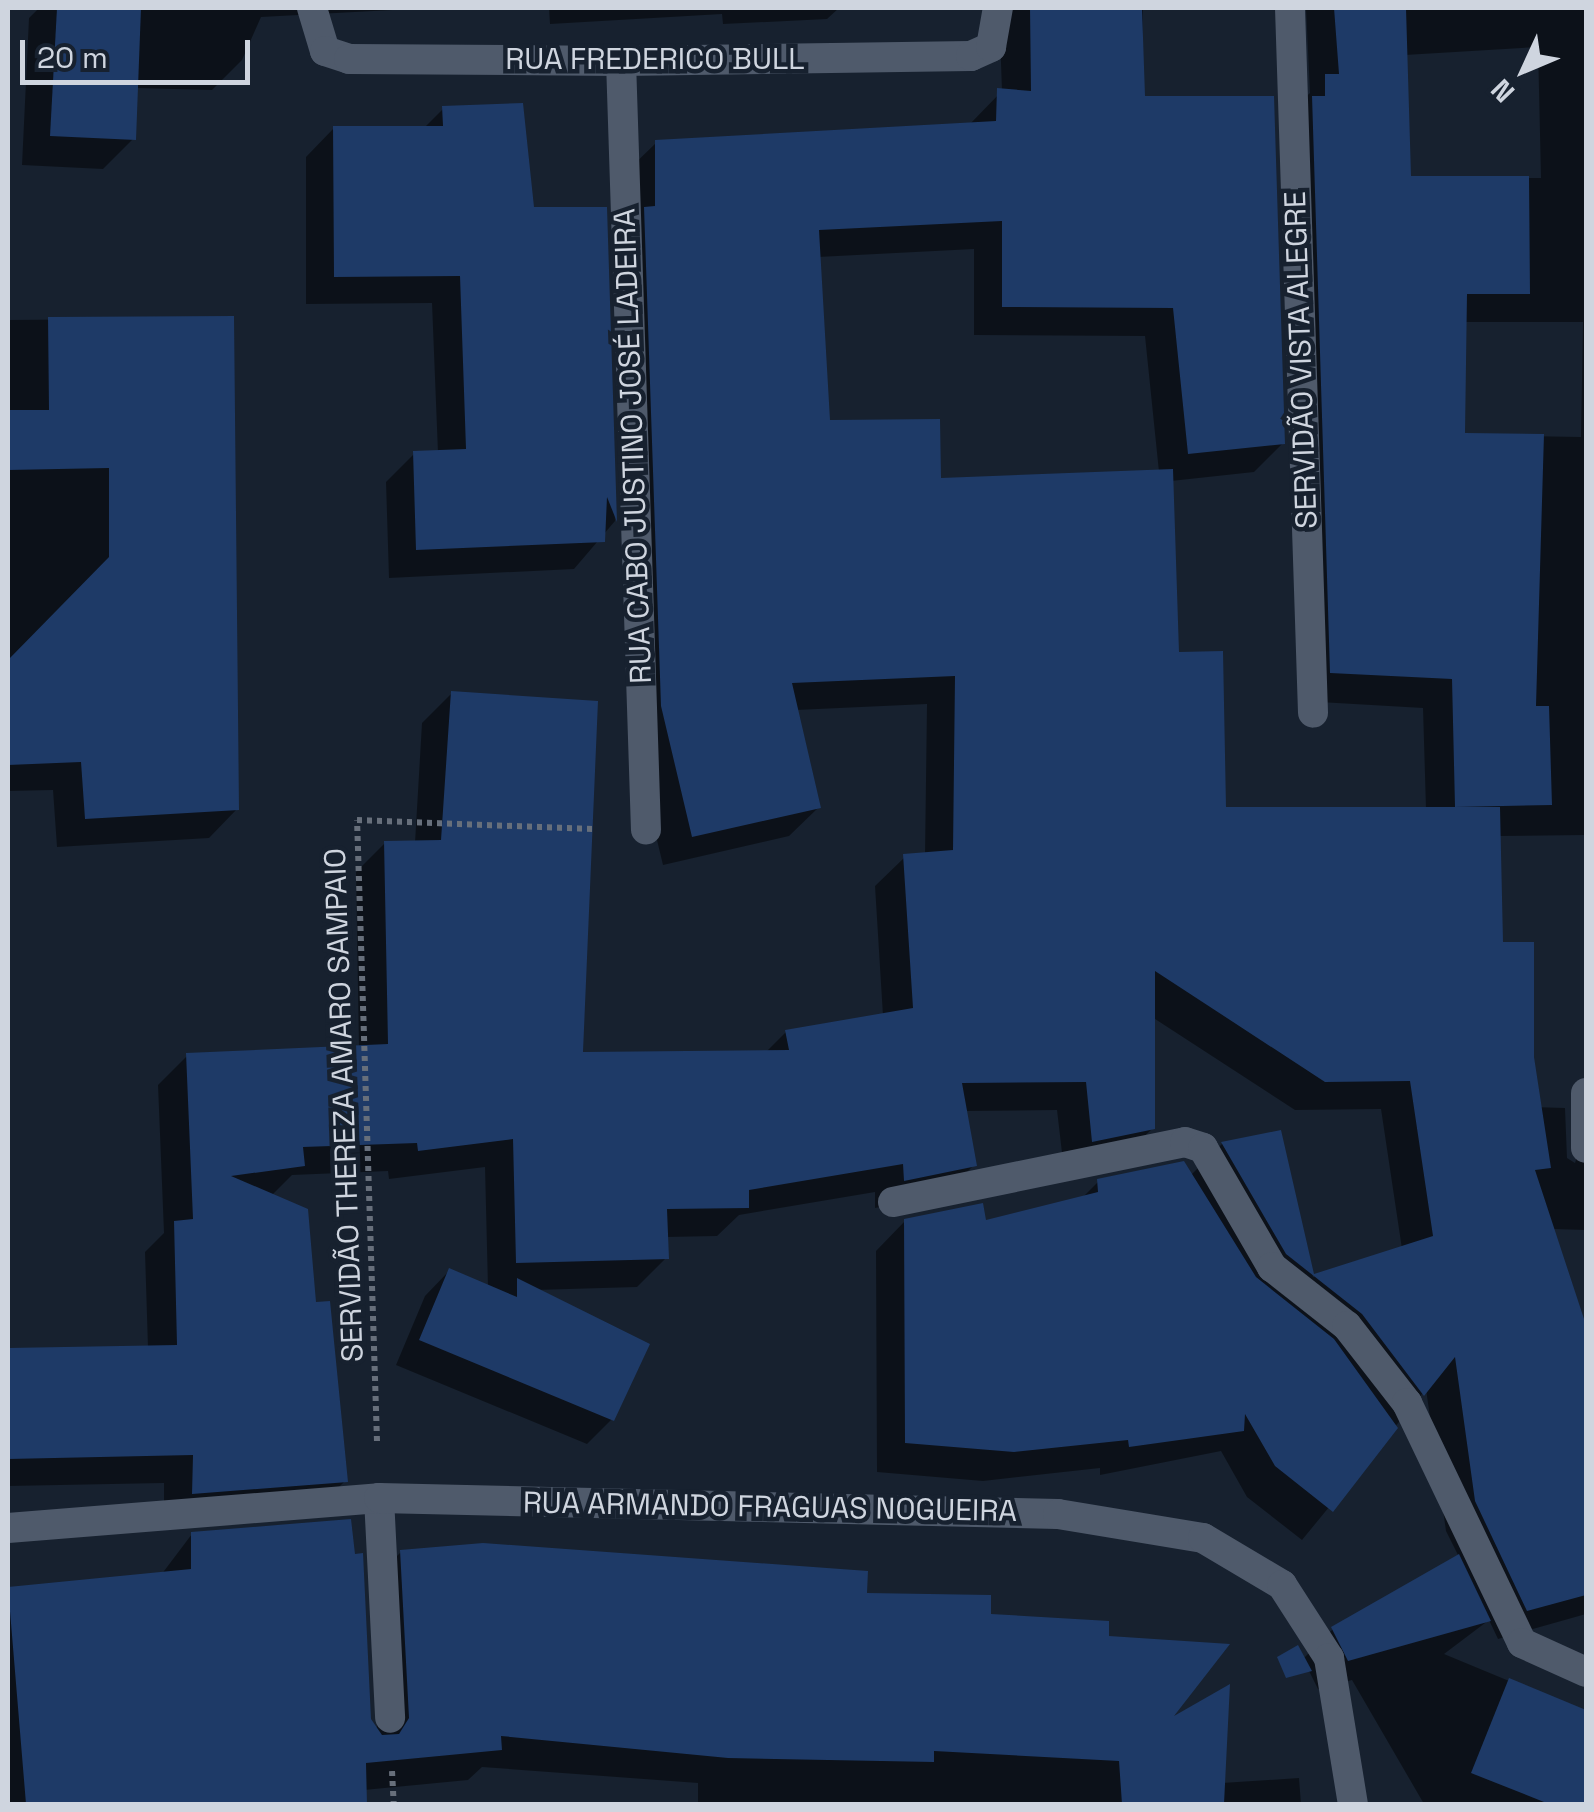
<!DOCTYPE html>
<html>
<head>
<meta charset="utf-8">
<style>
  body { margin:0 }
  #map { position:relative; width:1594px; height:1812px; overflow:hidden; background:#17212f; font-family:"Space Grotesk",sans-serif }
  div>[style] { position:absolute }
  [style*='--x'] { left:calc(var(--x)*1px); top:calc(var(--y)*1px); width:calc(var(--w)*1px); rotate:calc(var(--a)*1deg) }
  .shadow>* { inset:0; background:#0007 }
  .building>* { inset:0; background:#1e3a67 }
  .path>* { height:6px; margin-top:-3px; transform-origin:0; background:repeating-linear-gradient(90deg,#676f7b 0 5px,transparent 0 10px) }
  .minor>* { height:30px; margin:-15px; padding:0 15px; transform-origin:15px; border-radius:15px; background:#4f5a6b }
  span { translate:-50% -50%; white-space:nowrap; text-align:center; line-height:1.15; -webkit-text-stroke:9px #17212f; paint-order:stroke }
  .street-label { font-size:30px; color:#cfd5df }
  .frame { position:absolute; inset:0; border:10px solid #cfd5df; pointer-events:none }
  .north { position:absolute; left:1474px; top:20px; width:100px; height:100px; -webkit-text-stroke:8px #17212f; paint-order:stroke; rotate:226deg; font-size:28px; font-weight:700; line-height:40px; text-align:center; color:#cfd5df }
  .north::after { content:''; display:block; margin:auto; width:35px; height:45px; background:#cfd5df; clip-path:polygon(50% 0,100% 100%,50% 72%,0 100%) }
  .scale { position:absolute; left:20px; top:40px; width:230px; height:45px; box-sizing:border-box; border:5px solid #cfd5df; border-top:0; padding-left:12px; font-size:30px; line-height:35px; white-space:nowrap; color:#cfd5df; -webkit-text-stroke:8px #17212f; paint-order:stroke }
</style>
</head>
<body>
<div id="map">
  <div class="shadow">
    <div style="clip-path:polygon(39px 8px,430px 8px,261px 17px,242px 60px,212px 90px,135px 88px,133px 139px,103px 169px,22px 165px,29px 18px)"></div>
    <div style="clip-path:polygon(549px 8px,839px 8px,827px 19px,723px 24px,722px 14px,550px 24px)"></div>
    <div style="clip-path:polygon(evenodd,999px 8px,1143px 8px,1142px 98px,1283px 443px,1254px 472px,1171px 481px,1176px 654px,1224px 810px,1426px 809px,1423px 708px,1302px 701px,1296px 106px,1310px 93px,1306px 8px,1586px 8px,1586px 835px,1498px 836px,1501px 944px,1532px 1107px,1565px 1108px,1567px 1158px,1575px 1163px,1586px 1127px,1586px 1230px,1552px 1229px,1586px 1333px,1586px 1614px,1498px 1639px,1489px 1620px,1444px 1654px,1586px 1713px,1586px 1804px,1424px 1804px,1352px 1680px,1318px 1689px,1303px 1659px,1333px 1629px,1459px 1557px,1446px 1531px,1426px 1389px,1302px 1540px,1247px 1497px,1221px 1451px,1100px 1475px,1100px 1468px,983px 1481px,877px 1472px,876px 1251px,905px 1221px,984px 1223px,1081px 1199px,1098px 1182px,1190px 1176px,1222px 1144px,1279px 1133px,1313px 1277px,1402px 1249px,1381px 1109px,1295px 1110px,1152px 1017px,1153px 1128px,1123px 1157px,1064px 1170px,1057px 1110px,965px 1111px,974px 1165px,945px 1194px,875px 1208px,875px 1192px,739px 1215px,717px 1236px,666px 1237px,666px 1258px,637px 1287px,535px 1290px,612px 1419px,587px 1444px,396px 1365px,425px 1296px,449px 1271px,488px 1288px,485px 1167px,389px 1179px,388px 1171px,292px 1175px,271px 1196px,314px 1305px,345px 1481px,316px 1510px,164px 1522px,164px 1483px,8px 1486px,8px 1351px,148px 1348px,145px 1252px,164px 1233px,158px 1085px,187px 1056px,359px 1048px,356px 872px,385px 843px,415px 843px,422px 723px,452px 693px,580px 1054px,765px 1053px,786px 1032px,883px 1016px,875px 886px,905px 857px,925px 855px,927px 704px,796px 710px,819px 807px,789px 836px,663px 865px,632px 736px,626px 172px,656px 143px,969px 125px,1002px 91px,999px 8px,1538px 47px,1541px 178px,1408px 178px,1405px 55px,1538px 47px,999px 8px,974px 249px,974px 335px,1145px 336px,1159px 472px,939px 480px,828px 423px,818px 257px,974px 249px,999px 8px,1464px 322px,1583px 322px,1581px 437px,1463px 435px,1464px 322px)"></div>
    <div style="clip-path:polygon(443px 109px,532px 210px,605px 209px,615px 521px,574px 569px,389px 578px,386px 482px,414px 454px,438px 453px,432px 303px,306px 304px,306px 157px,334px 128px,424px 128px)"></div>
    <div style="clip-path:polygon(232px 318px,237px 809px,209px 838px,57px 847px,53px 790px,8px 791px,8px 320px)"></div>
    <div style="clip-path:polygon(192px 1534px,377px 1728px,370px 1583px,401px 1552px,865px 1595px,1106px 1639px,1164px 1724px,1222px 1783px,1299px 1778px,1301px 1804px,698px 1804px,698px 1783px,482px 1767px,468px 1780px,364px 1790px,365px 1804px,8px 1804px,8px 1591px,161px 1575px)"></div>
  </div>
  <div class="building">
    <div style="clip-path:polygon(57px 8px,141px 8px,136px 140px,50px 136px)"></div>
    <div style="clip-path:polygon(1030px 8px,1142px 8px,1145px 96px,1274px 96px,1285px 444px,1188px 454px,1173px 308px,1002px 307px,1002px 221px,819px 230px,830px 420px,940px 419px,941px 478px,1173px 469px,1179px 652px,1223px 651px,1226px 807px,1500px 807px,1503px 942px,1534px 942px,1534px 1057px,1551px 1168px,1535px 1170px,1586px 1325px,1586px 1595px,1527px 1611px,1475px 1501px,1455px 1357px,1424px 1396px,1362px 1314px,1286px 1254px,1221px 1142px,1281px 1130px,1314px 1274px,1433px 1236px,1410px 1081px,1325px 1082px,1155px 971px,1155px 1129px,1092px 1142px,1086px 1082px,962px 1083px,977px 1166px,904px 1181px,903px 1164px,749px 1190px,749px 1208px,667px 1209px,669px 1259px,516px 1263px,513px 1139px,418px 1151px,417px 1143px,303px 1147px,305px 1166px,231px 1176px,308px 1209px,316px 1302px,330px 1301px,348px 1482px,192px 1494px,193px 1455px,8px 1459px,8px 1348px,177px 1345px,174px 1221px,193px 1219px,186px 1053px,388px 1044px,384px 841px,441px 840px,451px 691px,598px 701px,583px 1052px,789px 1050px,785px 1030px,913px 1008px,903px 854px,953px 850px,955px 676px,792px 683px,821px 808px,692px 837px,661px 706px,644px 207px,655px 206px,655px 140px,996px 121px,997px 88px,1031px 91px)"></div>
    <div style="clip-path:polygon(1334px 8px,1406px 8px,1411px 176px,1529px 176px,1530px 294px,1467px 294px,1465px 433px,1544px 434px,1536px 706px,1549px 706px,1552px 805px,1455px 807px,1452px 679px,1330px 673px,1312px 96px,1325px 96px,1325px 74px,1339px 74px)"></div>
    <div style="clip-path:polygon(523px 103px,534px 207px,607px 207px,617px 522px,607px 497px,605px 542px,416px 550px,413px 451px,466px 449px,460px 276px,334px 277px,333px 126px,443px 126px,442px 106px)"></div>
    <div style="clip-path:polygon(234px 316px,239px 810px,85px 819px,81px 762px,8px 765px,8px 660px,109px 557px,109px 468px,8px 470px,8px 410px,49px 410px,48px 317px)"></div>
    <div style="clip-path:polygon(1184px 1161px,1256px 1277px,1334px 1339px,1398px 1428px,1333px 1512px,1275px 1466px,1245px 1414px,1244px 1431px,1129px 1447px,1128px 1440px,1014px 1452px,905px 1443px,904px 1219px,983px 1203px,986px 1220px,1098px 1192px,1097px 1179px)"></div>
    <div style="clip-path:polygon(449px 1268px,517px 1297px,517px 1278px,650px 1344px,614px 1421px,419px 1340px)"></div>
    <div style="clip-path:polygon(351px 1519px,355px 1554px,363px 1553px,371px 1719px,382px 1735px,399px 1734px,409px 1718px,400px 1550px,483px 1543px,868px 1571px,867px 1593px,991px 1595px,991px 1614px,1109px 1621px,1109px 1636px,1230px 1644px,1174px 1716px,1230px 1684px,1224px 1804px,1122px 1804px,1119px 1761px,934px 1751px,934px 1762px,728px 1758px,501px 1736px,502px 1750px,366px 1763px,367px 1804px,26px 1804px,8px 1587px,191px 1569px,191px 1532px)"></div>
    <div style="clip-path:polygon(1459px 1554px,1491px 1621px,1348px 1661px,1331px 1627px)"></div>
    <div style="clip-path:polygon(1298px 1645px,1312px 1671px,1286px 1678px,1277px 1657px)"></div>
    <div style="clip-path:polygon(1509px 1678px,1586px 1710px,1586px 1804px,1549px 1804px,1471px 1773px)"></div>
  </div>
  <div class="path">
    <div style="--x:377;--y:1441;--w:621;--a:-91.84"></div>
    <div style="--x:357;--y:820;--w:236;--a:2.2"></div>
    <div style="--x:392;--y:1771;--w:33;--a:87"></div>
  </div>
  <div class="minor">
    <div style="--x:312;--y:8;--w:45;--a:73.2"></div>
    <div style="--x:325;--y:51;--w:25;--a:18"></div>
    <div style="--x:349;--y:59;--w:272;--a:0.4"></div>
    <div style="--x:621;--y:61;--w:350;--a:-0.8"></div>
    <div style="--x:971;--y:56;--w:22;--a:-24"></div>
    <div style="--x:991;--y:47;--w:40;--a:-80"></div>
    <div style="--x:1290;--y:8;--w:705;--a:88.13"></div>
    <div style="--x:621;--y:61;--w:769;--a:88.14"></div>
    <div style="--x:1586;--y:1093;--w:55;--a:90"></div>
    <div style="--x:893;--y:1202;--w:298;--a:-11.6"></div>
    <div style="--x:1185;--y:1142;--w:19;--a:18"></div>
    <div style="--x:1203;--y:1148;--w:138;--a:59.9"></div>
    <div style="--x:1272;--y:1267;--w:95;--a:38.2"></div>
    <div style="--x:1347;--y:1326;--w:98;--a:52.1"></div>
    <div style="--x:1407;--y:1403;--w:266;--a:64.4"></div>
    <div style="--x:1522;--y:1643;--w:70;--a:24.4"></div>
    <div style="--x:379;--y:1498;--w:220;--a:87.1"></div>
    <div style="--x:8;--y:1528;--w:372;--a:-4.6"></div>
    <div style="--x:379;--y:1498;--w:679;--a:1.35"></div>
    <div style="--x:1058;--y:1514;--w:147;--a:9.4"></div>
    <div style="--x:1203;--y:1538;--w:92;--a:30.7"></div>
    <div style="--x:1282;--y:1585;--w:87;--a:57.2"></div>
    <div style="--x:1329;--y:1658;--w:148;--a:80.7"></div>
  </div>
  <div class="street-label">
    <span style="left:655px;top:59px">RUA FREDERICO BULL</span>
    <span style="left:1301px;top:360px;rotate:-92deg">SERVIDÃO VISTA ALEGRE</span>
    <span style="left:633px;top:446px;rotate:-92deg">RUA CABO JUSTINO JOSÉ LADEIRA</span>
    <span style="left:344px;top:1105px;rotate:-92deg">SERVIDÃO THEREZA AMARO SAMPAIO</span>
    <span style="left:770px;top:1507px;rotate:1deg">RUA ARMANDO FRAGUAS NOGUEIRA</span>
  </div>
  <div class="frame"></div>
  <div class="north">N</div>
  <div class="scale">20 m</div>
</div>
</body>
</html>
